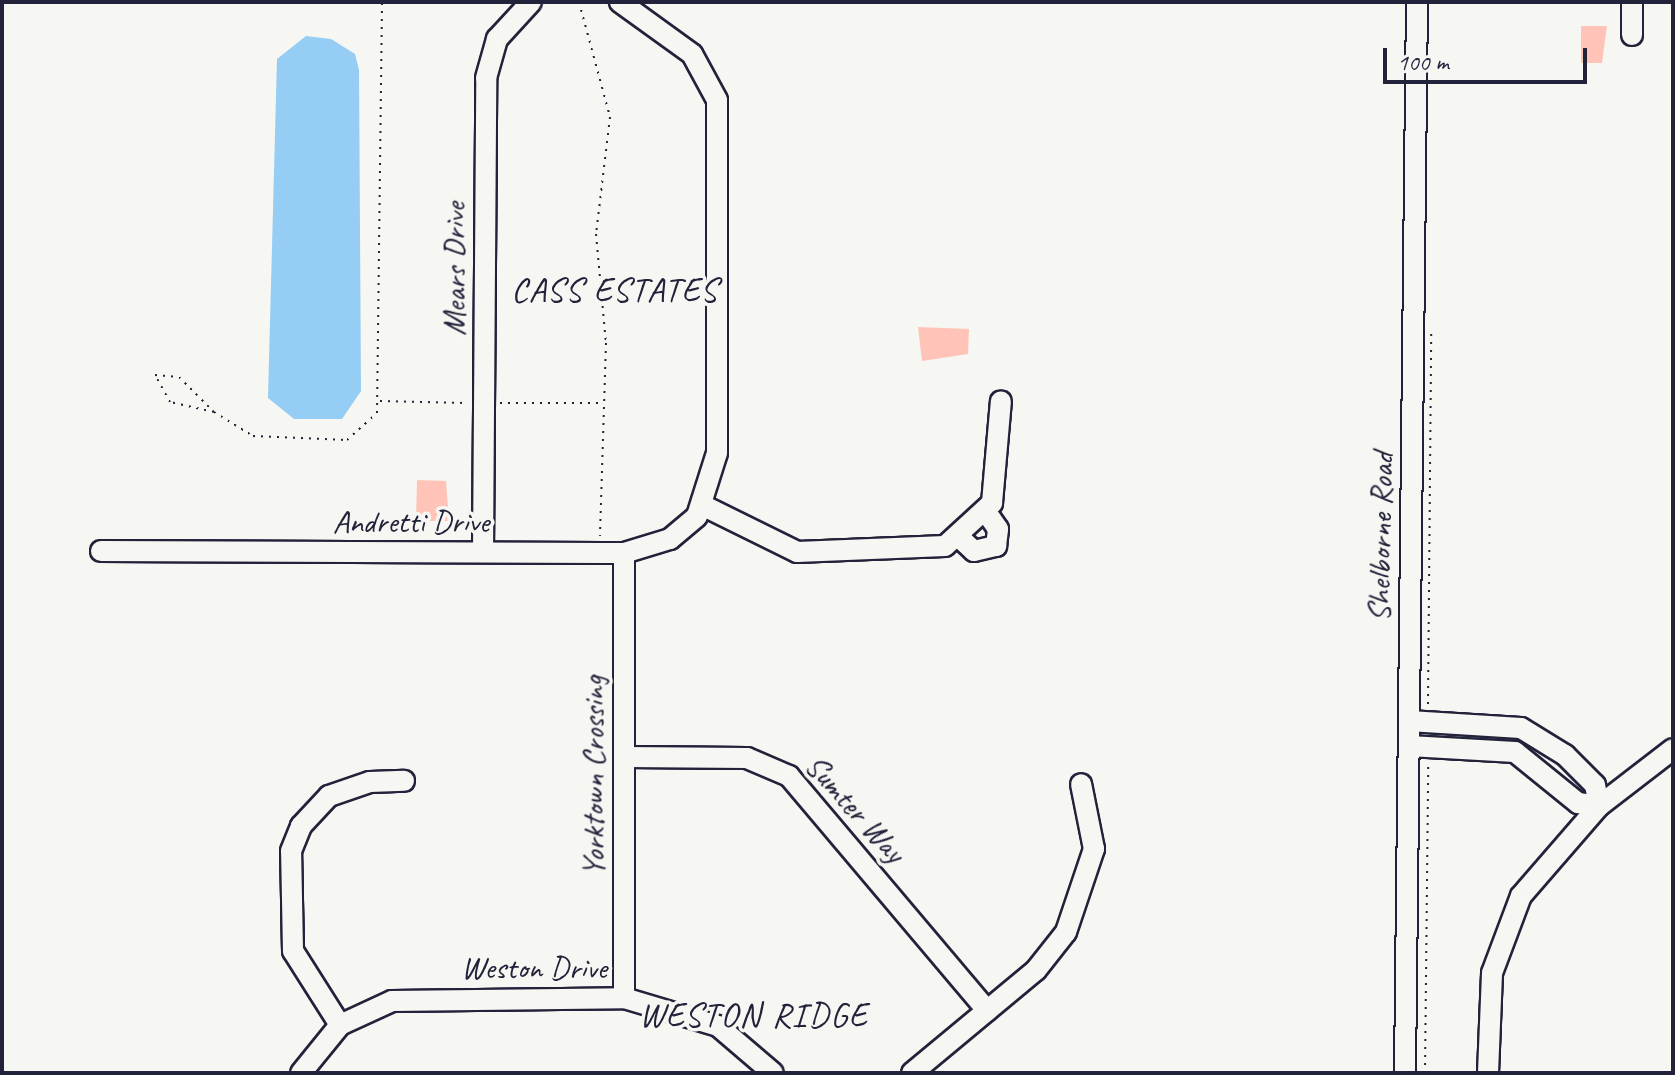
<!DOCTYPE html>
<html>
<head>
<meta charset="utf-8">
<style>
  body { margin:0 }
  #map { position:relative; width:1675px; height:1075px; overflow:hidden; background:#f6f6f2; font-family:Caveat,sans-serif }
  div>[style] { position:absolute }
  [style*='--x'] { left:calc(var(--x)*1px); top:calc(var(--y)*1px); width:calc(var(--w)*1px); rotate:calc(var(--a)*1deg) }
  .water>* { inset:0; background:#95cdf4 }
  .building>* { inset:0; background:#ffc4b7 }
  .path>* { height:2px; margin-top:-1px; transform-origin:0; background:repeating-linear-gradient(90deg,#22223b 0 2px,transparent 0 8px) }
  .roads { filter:drop-shadow(2px 0 #22223b) drop-shadow(-2px 0 #22223b) drop-shadow(0 2px #22223b) drop-shadow(0 -2px #22223b) }
  .minor>* { height:20px; margin:-10px; padding:0 10px; transform-origin:10px; border-radius:10px; background:#f6f6f2 }
  span { translate:-50% -50%; white-space:nowrap; text-align:center; line-height:1.15; -webkit-text-stroke:7px #f6f6f2; paint-order:stroke }
  .street-label { font-size:32px; color:#22223b }
  .neighbourhood-label { font-size:34px; color:#22223b; letter-spacing:2px }
  .frame { position:absolute; inset:0; border:4px solid #22223b; pointer-events:none }
  .scale { position:absolute; left:1383px; top:48px; width:204px; height:36px; box-sizing:border-box; border:4px solid #22223b; border-top:0; padding-left:10px; font-size:24px; line-height:28px; white-space:nowrap; color:#22223b; -webkit-text-stroke:6px #f6f6f2; paint-order:stroke }
</style>
</head>
<body>
<div id="map">
  <div class="water">
    <div style="clip-path:polygon(306px 36px,331px 39px,355px 54px,359px 70px,361px 391px,342px 419px,294px 419px,268px 398px,277px 59px)"></div>
  </div>
  <div class="building">
    <div style="clip-path:polygon(1581px 26px,1607px 26px,1602px 63px,1581px 63px)"></div>
    <div style="clip-path:polygon(918px 327px,969px 329px,968px 354px,922px 361px)"></div>
    <div style="clip-path:polygon(417px 480px,446px 481px,449px 521px,416px 521px)"></div>
  </div>
  <div class="path">
    <div style="--x:569;--y:2;--w:7;--a:34"></div>
    <div style="--x:579;--y:2;--w:119;--a:74.9"></div>
    <div style="--x:610;--y:117;--w:118;--a:96.8"></div>
    <div style="--x:596;--y:234;--w:109;--a:84.8"></div>
    <div style="--x:606;--y:343;--w:193;--a:91.8"></div>
    <div style="--x:380;--y:401;--w:86;--a:1.3"></div>
    <div style="--x:500;--y:403;--w:102;--a:0"></div>
    <div style="--x:214;--y:412;--w:45;--a:-167.2"></div>
    <div style="--x:170;--y:402;--w:31;--a:-119"></div>
    <div style="--x:155;--y:375;--w:24;--a:5"></div>
    <div style="--x:179;--y:377;--w:49;--a:45"></div>
    <div style="--x:214;--y:412;--w:46;--a:31.6"></div>
    <div style="--x:253;--y:436;--w:94;--a:2.4"></div>
    <div style="--x:347;--y:440;--w:40;--a:-42"></div>
    <div style="--x:377;--y:413;--w:411;--a:-89.3"></div>
    <div style="--x:1428;--y:704;--w:370;--a:-89.5"></div>
    <div style="--x:1425;--y:1073;--w:307;--a:-89.4"></div>
  </div>
  <div class="roads">
    <div class="minor">
      <div style="--x:1632;--y:2;--w:33;--a:90"></div>
      <div style="--x:704;--y:506;--w:104;--a:26.3"></div>
      <div style="--x:797;--y:552;--w:148;--a:-2.3"></div>
      <div style="--x:945;--y:546;--w:64;--a:-42.5"></div>
      <div style="--x:992;--y:503;--w:102;--a:-85"></div>
      <div style="--x:960;--y:538;--w:19;--a:43"></div>
      <div style="--x:974;--y:551;--w:23;--a:-13"></div>
      <div style="--x:996;--y:546;--w:17;--a:-83"></div>
      <div style="--x:998;--y:529;--w:21;--a:-125"></div>
      <div style="--x:101;--y:551;--w:523;--a:0.22"></div>
      <div style="--x:624;--y:553;--w:48;--a:-16.9"></div>
      <div style="--x:670;--y:539;--w:35;--a:-40"></div>
      <div style="--x:697;--y:516;--w:66;--a:-72.4"></div>
      <div style="--x:717;--y:453;--w:353;--a:-90"></div>
      <div style="--x:717;--y:100;--w:52;--a:-118.5"></div>
      <div style="--x:692;--y:54;--w:89;--a:-144.2"></div>
      <div style="--x:483;--y:552;--w:474;--a:-89.6"></div>
      <div style="--x:486;--y:78;--w:41;--a:-74.2"></div>
      <div style="--x:497;--y:39;--w:50;--a:-47.4"></div>
      <div style="--x:1409;--y:721;--w:112;--a:3.6"></div>
      <div style="--x:1521;--y:728;--w:52;--a:31.5"></div>
      <div style="--x:1565;--y:755;--w:42;--a:45"></div>
      <div style="--x:1595;--y:785;--w:21;--a:79"></div>
      <div style="--x:1409;--y:746;--w:106;--a:3.2"></div>
      <div style="--x:1515;--y:752;--w:81;--a:39"></div>
      <div style="--x:1578;--y:803;--w:21;--a:8"></div>
      <div style="--x:625;--y:757;--w:122;--a:0.5"></div>
      <div style="--x:747;--y:758;--w:46;--a:23.2"></div>
      <div style="--x:789;--y:776;--w:307;--a:49.8"></div>
      <div style="--x:624;--y:998;--w:445;--a:-90"></div>
      <div style="--x:340;--y:1025;--w:88;--a:-122.4"></div>
      <div style="--x:293;--y:951;--w:100;--a:-91.1"></div>
      <div style="--x:291;--y:851;--w:27;--a:-68"></div>
      <div style="--x:301;--y:826;--w:41;--a:-47"></div>
      <div style="--x:329;--y:796;--w:43;--a:-18.9"></div>
      <div style="--x:370;--y:782;--w:34;--a:-2"></div>
      <div style="--x:301;--y:1073;--w:62;--a:-50.9"></div>
      <div style="--x:340;--y:1025;--w:57;--a:-24.8"></div>
      <div style="--x:392;--y:1001;--w:232;--a:-0.7"></div>
      <div style="--x:624;--y:998;--w:98;--a:16.6"></div>
      <div style="--x:718;--y:1026;--w:72;--a:40.5"></div>
      <div style="--x:912;--y:1073;--w:161;--a:-39.7"></div>
      <div style="--x:1036;--y:970;--w:48;--a:-51.7"></div>
      <div style="--x:1066;--y:932;--w:88;--a:-71.4"></div>
      <div style="--x:1094;--y:849;--w:66;--a:-101.3"></div>
      <div style="--x:1405;--y:1073;--w:1071;--a:-89.36"></div>
      <div style="--x:1488;--y:1073;--w:100;--a:-87.7"></div>
      <div style="--x:1492;--y:973;--w:82;--a:-69.4"></div>
      <div style="--x:1521;--y:896;--w:119;--a:-49.1"></div>
      <div style="--x:1599;--y:806;--w:93;--a:-37.6"></div>
    </div>
  </div>
  <div class="street-label">
    <span style="left:455px;top:269px;rotate:-90deg">Mears Drive</span>
    <span style="left:411px;top:522px">Andretti Drive</span>
    <span style="left:1381px;top:537px;rotate:-89deg">Shelborne Road</span>
    <span style="left:594px;top:776px;rotate:-90deg">Yorktown Crossing</span>
    <span style="left:855px;top:809px;rotate:48deg">Sumter Way</span>
    <span style="left:534px;top:968px">Weston Drive</span>
  </div>
  <div class="neighbourhood-label">
    <span style="left:615px;top:290px">CASS ESTATES</span>
    <span style="left:754px;top:1015px">WESTON RIDGE</span>
  </div>
  <div class="frame"></div>
  <div class="scale">100 m</div>
</div>
</body>
</html>
